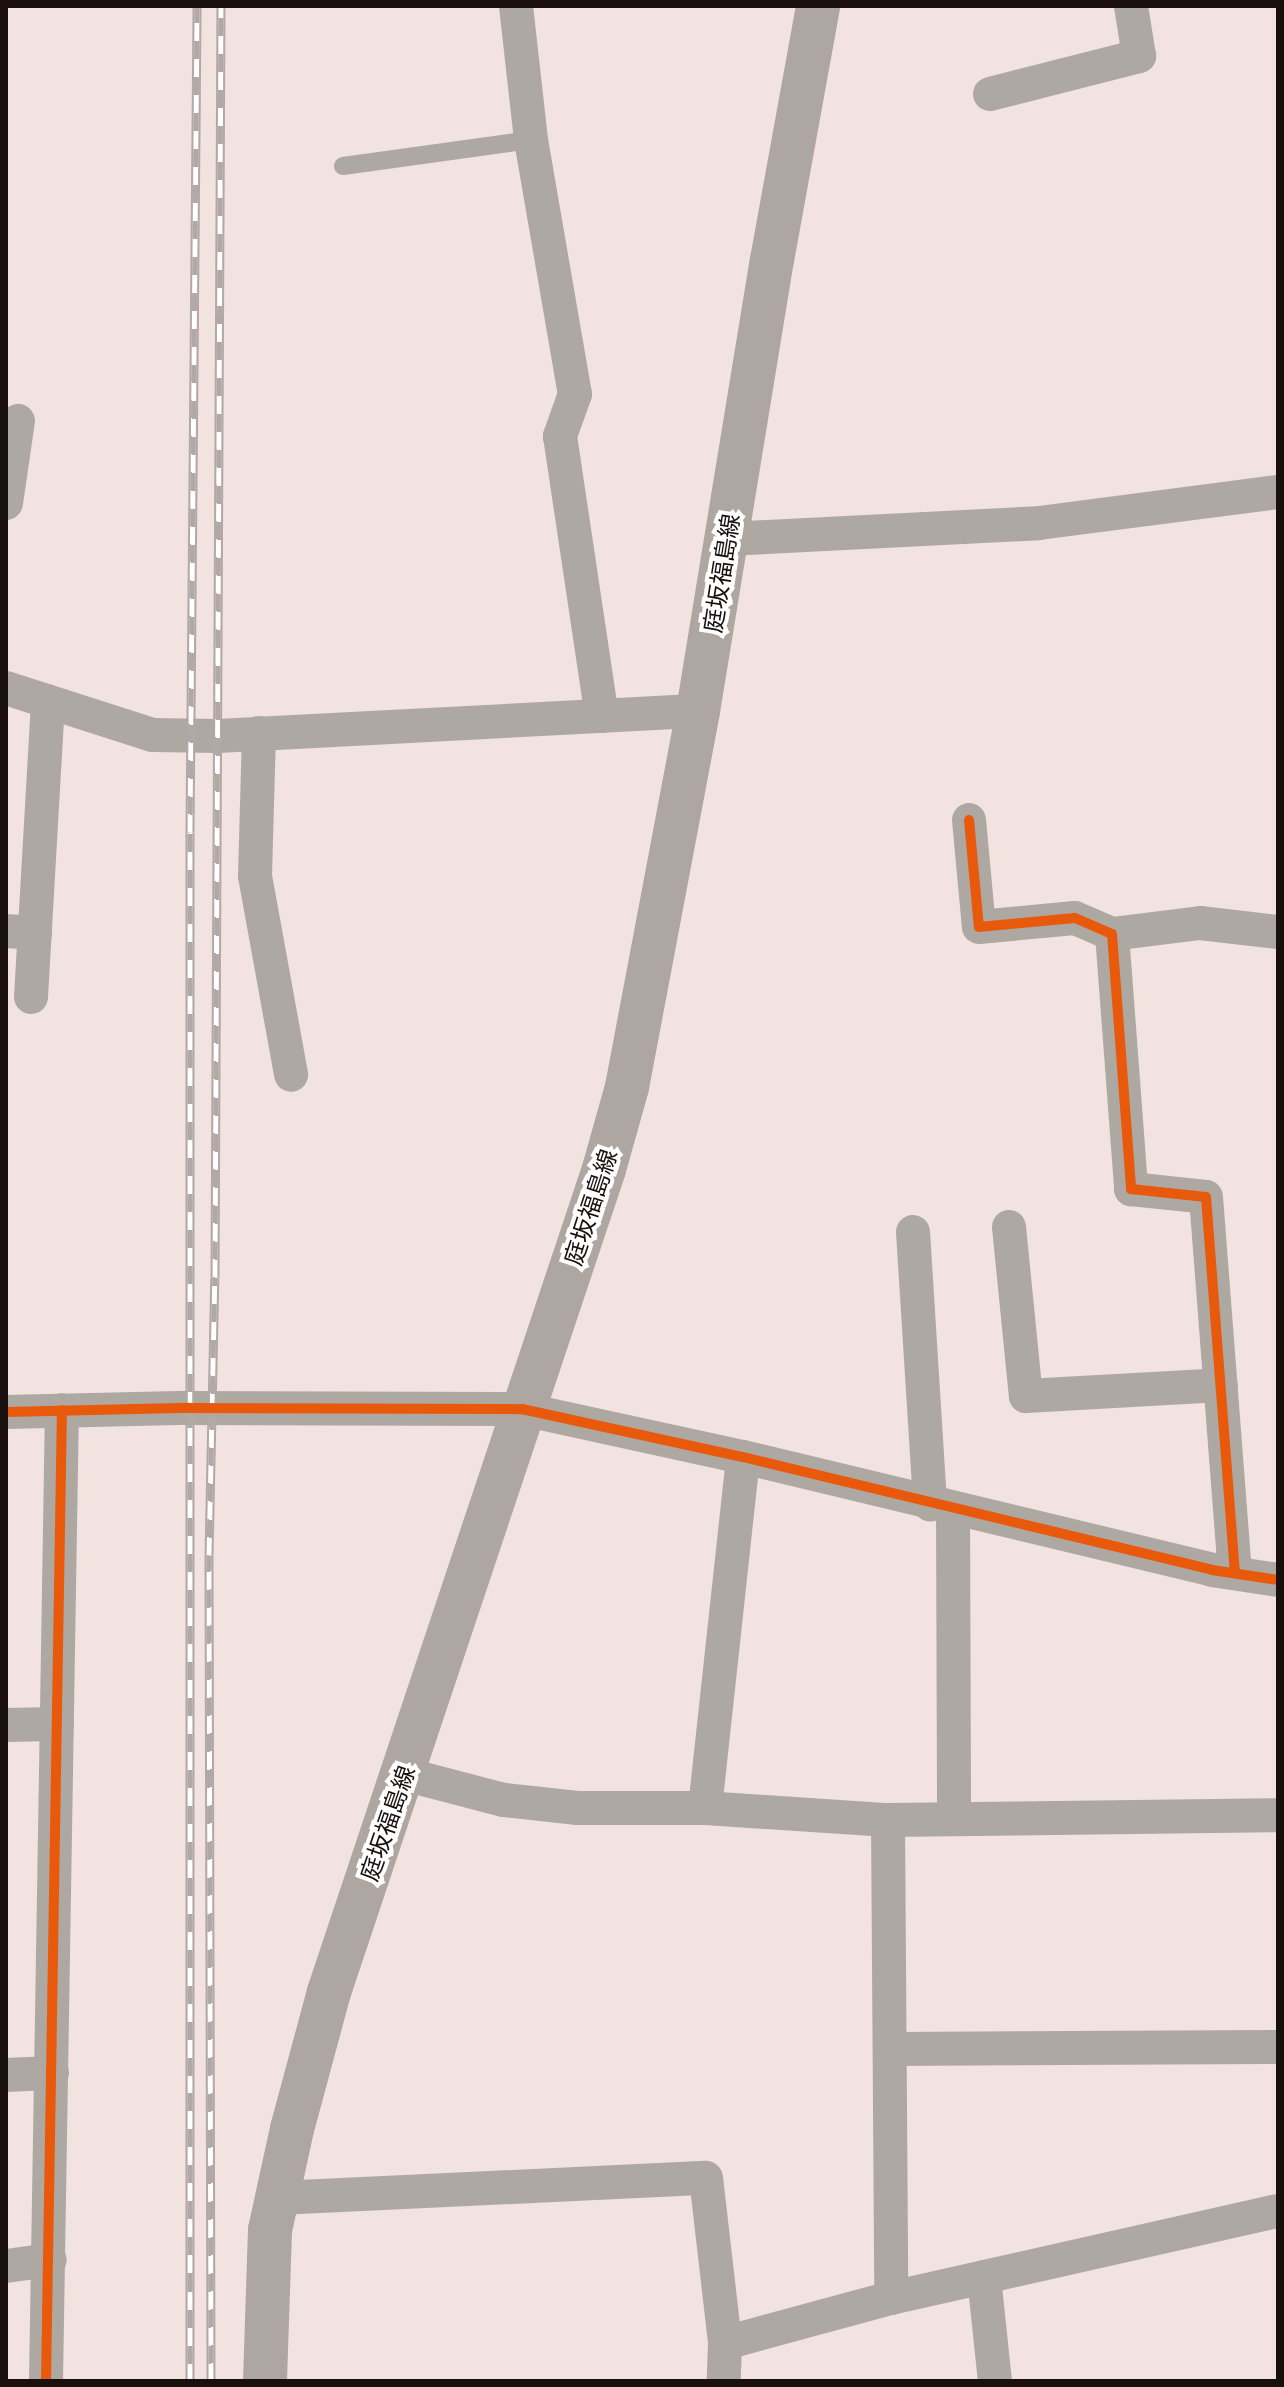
<!DOCTYPE html>
<html>
<head>
<meta charset="utf-8">
<style>
  body { margin:0 }
  #map { position:relative; width:1284px; height:2387px; overflow:hidden; background:#f2e3e0; font-family:Commissioner,"Noto Sans JP",sans-serif }
  div>[style] { position:absolute }
  [style*='--x'] { left:calc(var(--x)*1px); top:calc(var(--y)*1px); width:calc(var(--w)*1px); rotate:calc(var(--a)*1deg) }
  .service>* { height:18px; margin:-9px; padding:0 9px; transform-origin:9px; border-radius:9px; background:#aea8a3 }
  .minor>* { height:34px; margin:-17px; padding:0 17px; transform-origin:17px; border-radius:17px; background:#aea8a3 }
  .secondary>* { height:44px; margin:-22px; padding:0 22px; transform-origin:22px; border-radius:22px; background:#aea6a1 }
  .rail>* { height:9px; margin-top:-4.5px; transform-origin:0; background:repeating-linear-gradient(90deg,#fff 0 18px,#b2a8a5 0 36px); box-sizing:border-box; border-block:2px solid #b2a8a5 }
  .cycleway>* { height:10px; margin:-5px; padding:0 5px; transform-origin:5px; border-radius:5px; background:#e8590c }
  span { translate:-50% -50%; white-space:nowrap; text-align:center; line-height:1.15; -webkit-text-stroke:8px #fff; paint-order:stroke }
  .street-label { font-size:24px; color:#19100e }
  .frame { position:absolute; inset:0; border:8px solid #19100e; pointer-events:none }
</style>
</head>
<body>
<div id="map">
  <div class="service">
    <div style="--x:343;--y:166;--w:190;--a:-7.9"></div>
  </div>
  <div class="minor">
    <div style="--x:516;--y:6;--w:135;--a:83.6"></div>
    <div style="--x:531;--y:140;--w:258;--a:80.2"></div>
    <div style="--x:575;--y:394;--w:45;--a:109.7"></div>
    <div style="--x:560;--y:436;--w:283;--a:81.5"></div>
    <div style="--x:990;--y:94;--w:154;--a:-14.3"></div>
    <div style="--x:1139;--y:56;--w:51;--a:-99.1"></div>
    <div style="--x:6;--y:503;--w:83;--a:-81.7"></div>
    <div style="--x:727;--y:539;--w:312;--a:-2.9"></div>
    <div style="--x:1039;--y:523;--w:241;--a:-7.4"></div>
    <div style="--x:6;--y:688;--w:153;--a:17.8"></div>
    <div style="--x:152;--y:735;--w:66;--a:0.9"></div>
    <div style="--x:218;--y:736;--w:481;--a:-3"></div>
    <div style="--x:259;--y:733;--w:143;--a:91.6"></div>
    <div style="--x:255;--y:876;--w:202;--a:79.7"></div>
    <div style="--x:969;--y:820;--w:107;--a:84.7"></div>
    <div style="--x:979;--y:927;--w:96;--a:-5.4"></div>
    <div style="--x:1075;--y:918;--w:40;--a:23.4"></div>
    <div style="--x:1112;--y:934;--w:256;--a:85.7"></div>
    <div style="--x:1131;--y:1189;--w:75;--a:6.1"></div>
    <div style="--x:1206;--y:1197;--w:377;--a:85.6"></div>
    <div style="--x:6;--y:931;--w:29;--a:4"></div>
    <div style="--x:1112;--y:934;--w:89;--a:-7.1"></div>
    <div style="--x:1200;--y:923;--w:79;--a:6.6"></div>
    <div style="--x:31;--y:997;--w:296;--a:-86.7"></div>
    <div style="--x:1009;--y:1227;--w:170;--a:84.3"></div>
    <div style="--x:1026;--y:1396;--w:195;--a:-3.2"></div>
    <div style="--x:913;--y:1232;--w:273;--a:86.4"></div>
    <div style="--x:6;--y:1412;--w:183;--a:-1.3"></div>
    <div style="--x:189;--y:1408;--w:333;--a:0.2"></div>
    <div style="--x:522;--y:1409;--w:226;--a:12.3"></div>
    <div style="--x:743;--y:1457;--w:482;--a:13.5"></div>
    <div style="--x:1212;--y:1570;--w:67;--a:8.6"></div>
    <div style="--x:953;--y:1509;--w:310;--a:89.8"></div>
    <div style="--x:6;--y:1725;--w:51;--a:-1.1"></div>
    <div style="--x:404;--y:1774;--w:103;--a:14.6"></div>
    <div style="--x:504;--y:1800;--w:74;--a:6.2"></div>
    <div style="--x:578;--y:1808;--w:127;--a:0"></div>
    <div style="--x:705;--y:1808;--w:183;--a:3.8"></div>
    <div style="--x:888;--y:1820;--w:390;--a:-0.7"></div>
    <div style="--x:705;--y:1808;--w:353;--a:-83.8"></div>
    <div style="--x:888;--y:1820;--w:478;--a:89.6"></div>
    <div style="--x:890;--y:2049;--w:388;--a:-0.3"></div>
    <div style="--x:6;--y:2075;--w:46;--a:-2.5"></div>
    <div style="--x:278;--y:2198;--w:428;--a:-2.7"></div>
    <div style="--x:706;--y:2178;--w:166;--a:83.4"></div>
    <div style="--x:725;--y:2343;--w:38;--a:92"></div>
    <div style="--x:6;--y:2266;--w:44;--a:-7.8"></div>
    <div style="--x:984;--y:2277;--w:105;--a:84"></div>
    <div style="--x:725;--y:2343;--w:172;--a:-15.2"></div>
    <div style="--x:891;--y:2298;--w:397;--a:-12.7"></div>
    <div style="--x:46;--y:2381;--w:971;--a:-89.06"></div>
  </div>
  <div class="secondary">
    <div style="--x:265;--y:2381;--w:151;--a:-88.1"></div>
    <div style="--x:270;--y:2230;--w:103;--a:-77.7"></div>
    <div style="--x:292;--y:2129;--w:142;--a:-74.9"></div>
    <div style="--x:329;--y:1992;--w:868;--a:-71.52"></div>
    <div style="--x:604;--y:1169;--w:85;--a:-74.3"></div>
    <div style="--x:627;--y:1087;--w:383;--a:-79.3"></div>
    <div style="--x:698;--y:711;--w:457;--a:-80.7"></div>
    <div style="--x:772;--y:260;--w:258;--a:-79.7"></div>
  </div>
  <div class="rail">
    <div style="--x:190;--y:2381;--w:1549;--a:-90"></div>
    <div style="--x:190;--y:832;--w:826;--a:-89.51"></div>
    <div style="--x:211;--y:2381;--w:826;--a:-90.14"></div>
    <div style="--x:209;--y:1555;--w:278;--a:-88.8"></div>
    <div style="--x:215;--y:1277;--w:1271;--a:-89.73"></div>
  </div>
  <div class="cycleway">
    <div style="--x:969;--y:820;--w:107;--a:84.7"></div>
    <div style="--x:979;--y:927;--w:96;--a:-5.4"></div>
    <div style="--x:1075;--y:918;--w:40;--a:23.4"></div>
    <div style="--x:1112;--y:934;--w:256;--a:85.7"></div>
    <div style="--x:1131;--y:1189;--w:75;--a:6.1"></div>
    <div style="--x:1206;--y:1197;--w:377;--a:85.6"></div>
    <div style="--x:6;--y:1412;--w:183;--a:-1.3"></div>
    <div style="--x:189;--y:1408;--w:333;--a:0.2"></div>
    <div style="--x:522;--y:1409;--w:226;--a:12.3"></div>
    <div style="--x:743;--y:1457;--w:482;--a:13.5"></div>
    <div style="--x:1212;--y:1570;--w:67;--a:8.6"></div>
    <div style="--x:46;--y:2381;--w:971;--a:-89.06"></div>
  </div>
  <div class="street-label">
    <span style="left:721px;top:573px;rotate:-81deg">庭坂福島線</span>
    <span style="left:590px;top:1207px;rotate:-72deg">庭坂福島線</span>
    <span style="left:387px;top:1823px;rotate:-71deg">庭坂福島線</span>
  </div>
  <div class="frame"></div>
</div>
</body>
</html>
